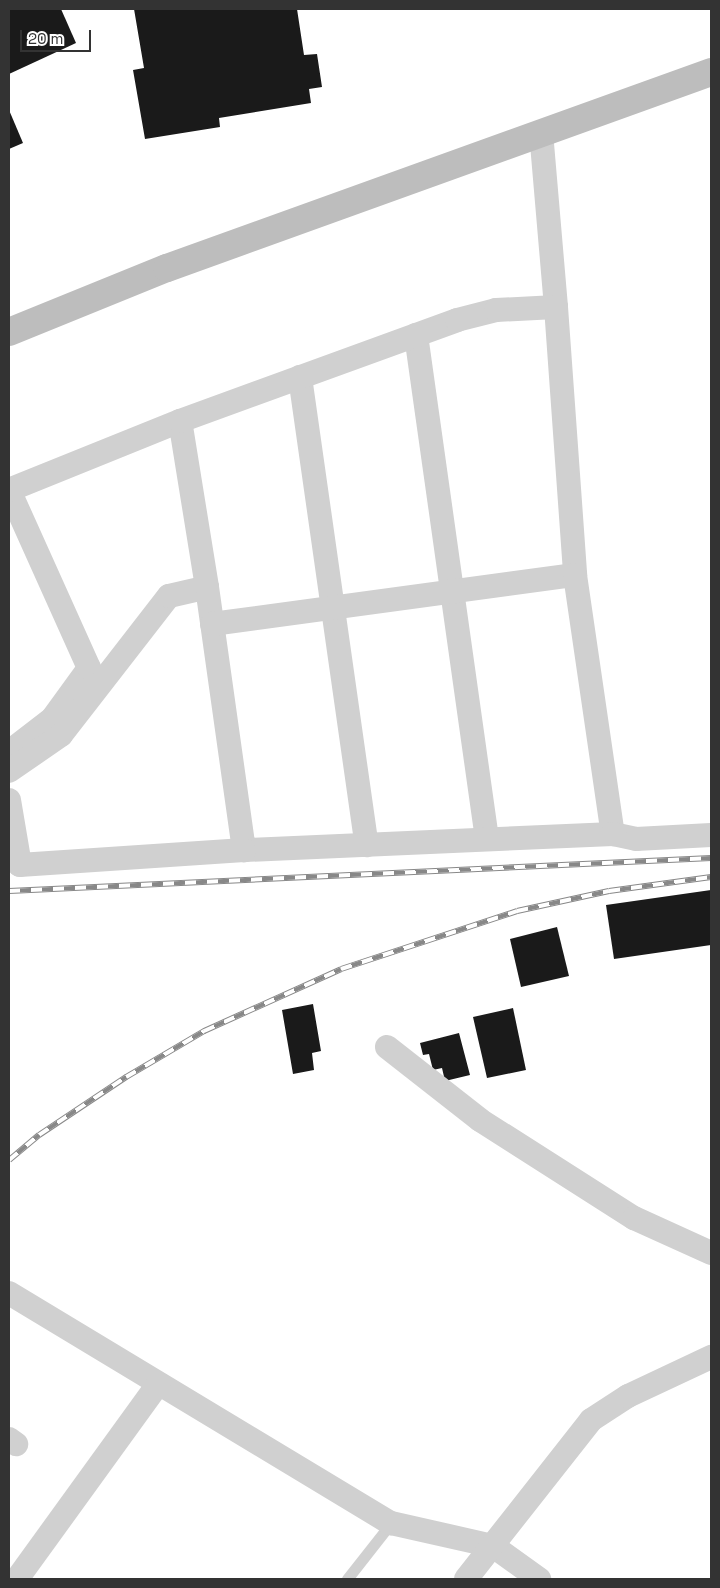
<!DOCTYPE html>
<html>
<head>
<meta charset="utf-8">
<style>
  body { margin:0 }
  #map { position:relative; width:720px; height:1588px; overflow:hidden; background:#fff; font-family:"Space Grotesk",sans-serif }
  div>[style] { position:absolute }
  [style*='--x'] { left:calc(var(--x)*1px); top:calc(var(--y)*1px); width:calc(var(--w)*1px); rotate:calc(var(--a)*1deg) }
  .building>* { inset:0; background:#1a1a1a }
  .lane>* { height:11px; margin:-5.5px; padding:0 5.5px; transform-origin:5.5px; border-radius:5.5px; background:#d0d0d0 }
  .street>* { height:24px; margin:-12px; padding:0 12px; transform-origin:12px; border-radius:12px; background:#d0d0d0 }
  .secondary>* { height:28px; margin:-14px; padding:0 14px; transform-origin:14px; border-radius:14px; background:#bdbdbd }
  .rail>* { height:5.5px; margin-top:-2.75px; transform-origin:0; background:repeating-linear-gradient(90deg,#fff 0 11px,#888 0 22px); box-sizing:border-box; border-block:1px solid #888 }
  span { translate:-50% -50%; white-space:nowrap; text-align:center; line-height:1.15; -webkit-text-stroke:5px #fff; paint-order:stroke }
  .frame { position:absolute; inset:0; border:10px solid #333; pointer-events:none }
  .scale { position:absolute; left:20px; top:30px; width:71px; height:22px; box-sizing:border-box; border:2px solid #333; border-top:0; padding-left:6px; font-size:15px; line-height:18px; white-space:nowrap; color:#333; -webkit-text-stroke:4px #fff; paint-order:stroke }
</style>
</head>
<body>
<div id="map">
  <div class="building">
    <div style="clip-path:polygon(9px 9px,61px 9px,76px 43px,9px 74px)"></div>
    <div style="clip-path:polygon(134px 9px,297px 9px,304px 55px,317px 54px,322px 87px,309px 89px,311px 103px,219px 118px,220px 127px,145px 139px,133px 70px,144px 68px)"></div>
    <div style="clip-path:polygon(9px 110px,23px 143px,9px 149px)"></div>
    <div style="clip-path:polygon(711px 890px,711px 945px,614px 959px,606px 905px)"></div>
    <div style="clip-path:polygon(557px 927px,569px 976px,521px 987px,510px 939px)"></div>
    <div style="clip-path:polygon(313px 1004px,321px 1051px,312px 1053px,314px 1070px,293px 1074px,282px 1010px)"></div>
    <div style="clip-path:polygon(513px 1008px,526px 1070px,487px 1078px,473px 1017px)"></div>
    <div style="clip-path:polygon(459px 1033px,470px 1075px,445px 1081px,442px 1068px,433px 1070px,429px 1054px,423px 1055px,420px 1043px)"></div>
  </div>
  <div class="lane">
    <div style="--x:347;--y:1579;--w:71;--a:-51.8"></div>
  </div>
  <div class="street">
    <div style="--x:541;--y:132;--w:176;--a:85.1"></div>
    <div style="--x:416;--y:335;--w:509;--a:81.98"></div>
    <div style="--x:300;--y:377;--w:473;--a:81.9"></div>
    <div style="--x:207;--y:587;--w:266;--a:82"></div>
    <div style="--x:212;--y:624;--w:366;--a:-7.7"></div>
    <div style="--x:9;--y:752;--w:54;--a:-37.5"></div>
    <div style="--x:52;--y:719;--w:63;--a:-54"></div>
    <div style="--x:89;--y:668;--w:195;--a:-114.2"></div>
    <div style="--x:9;--y:490;--w:184;--a:-22"></div>
    <div style="--x:9;--y:771;--w:63;--a:-34.7"></div>
    <div style="--x:61;--y:735;--w:176;--a:-52.2"></div>
    <div style="--x:169;--y:596;--w:39;--a:-13"></div>
    <div style="--x:207;--y:587;--w:168;--a:-99.2"></div>
    <div style="--x:180;--y:421;--w:295;--a:-20"></div>
    <div style="--x:457;--y:320;--w:40;--a:-14.4"></div>
    <div style="--x:496;--y:310;--w:60;--a:-2.9"></div>
    <div style="--x:556;--y:307;--w:269;--a:85.9"></div>
    <div style="--x:575;--y:575;--w:262;--a:81.7"></div>
    <div style="--x:613;--y:834;--w:369;--a:177.5"></div>
    <div style="--x:244;--y:850;--w:225;--a:176.2"></div>
    <div style="--x:20;--y:865;--w:66;--a:-99.6"></div>
    <div style="--x:613;--y:834;--w:24;--a:12"></div>
    <div style="--x:636;--y:839;--w:75;--a:-3.1"></div>
    <div style="--x:387;--y:1047;--w:118;--a:38.1"></div>
    <div style="--x:480;--y:1120;--w:183;--a:32.5"></div>
    <div style="--x:634;--y:1218;--w:85;--a:24.4"></div>
    <div style="--x:9;--y:1293;--w:446;--a:31.1"></div>
    <div style="--x:391;--y:1523;--w:105;--a:12.7"></div>
    <div style="--x:493;--y:1546;--w:57;--a:35.7"></div>
    <div style="--x:9;--y:1439;--w:9;--a:36"></div>
    <div style="--x:17;--y:1579;--w:241;--a:-54.1"></div>
    <div style="--x:466;--y:1579;--w:202;--a:-51.8"></div>
    <div style="--x:591;--y:1420;--w:44;--a:-33"></div>
    <div style="--x:628;--y:1396;--w:92;--a:-25.2"></div>
  </div>
  <div class="secondary">
    <div style="--x:9;--y:332;--w:170;--a:-22.1"></div>
    <div style="--x:167;--y:268;--w:578;--a:-19.81"></div>
  </div>
  <div class="rail">
    <div style="--x:9;--y:891;--w:703;--a:-2.69"></div>
    <div style="--x:9;--y:1160;--w:39;--a:-40"></div>
    <div style="--x:39;--y:1135;--w:105;--a:-33.7"></div>
    <div style="--x:126;--y:1077;--w:91;--a:-30.5"></div>
    <div style="--x:204;--y:1031;--w:150;--a:-24.3"></div>
    <div style="--x:341;--y:969;--w:185;--a:-18.2"></div>
    <div style="--x:517;--y:911;--w:94;--a:-12.3"></div>
    <div style="--x:609;--y:891;--w:103;--a:-7.8"></div>
  </div>
  <div class="frame"></div>
  <div class="scale">20 m</div>
</div>
</body>
</html>
